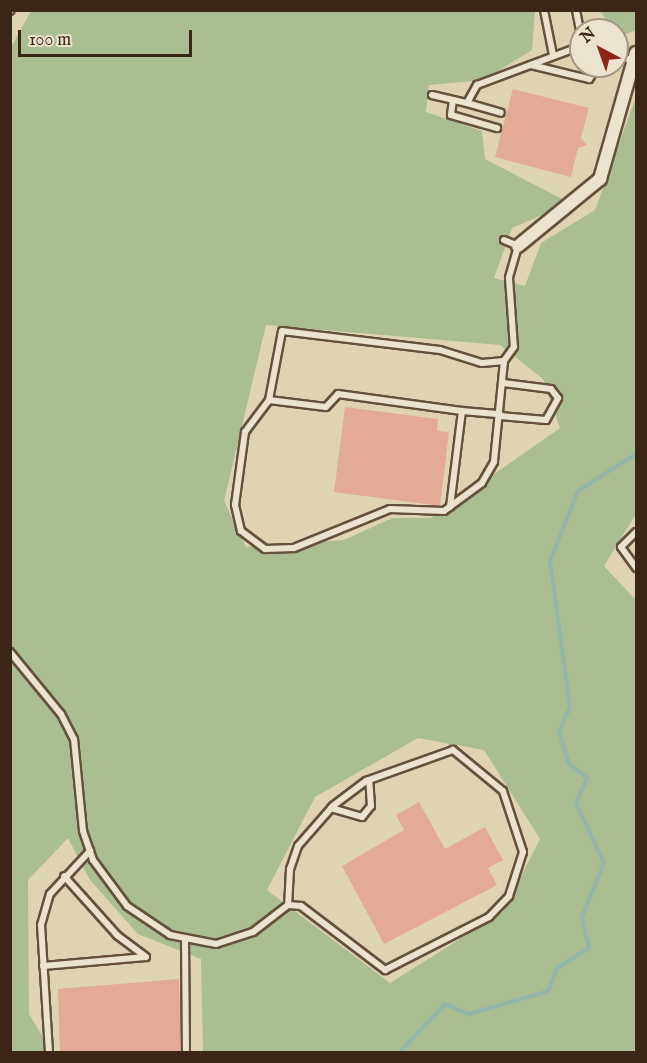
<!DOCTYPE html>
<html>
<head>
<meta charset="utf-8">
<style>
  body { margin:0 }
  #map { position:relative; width:647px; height:1063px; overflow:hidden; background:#dfd4b2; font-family:"IM FELL English",serif }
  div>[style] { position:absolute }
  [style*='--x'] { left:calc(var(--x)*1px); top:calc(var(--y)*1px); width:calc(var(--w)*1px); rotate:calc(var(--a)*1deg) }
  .green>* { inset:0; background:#abbe91 }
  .stream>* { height:4px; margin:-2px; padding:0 2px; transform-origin:2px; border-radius:2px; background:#93b8aa }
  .building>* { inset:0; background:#e3aa95 }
  .roads { filter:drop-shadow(2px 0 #64513c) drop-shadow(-2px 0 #64513c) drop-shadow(0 2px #64513c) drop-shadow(0 -2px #64513c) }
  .lane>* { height:6px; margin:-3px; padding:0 3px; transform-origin:3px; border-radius:3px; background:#eae3cd }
  .street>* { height:12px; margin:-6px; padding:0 6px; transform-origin:6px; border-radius:6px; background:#eae3cd }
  span { translate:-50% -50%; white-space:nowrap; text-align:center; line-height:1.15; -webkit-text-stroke:5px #eae3cd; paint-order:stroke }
  .frame { position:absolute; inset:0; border:12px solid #3b2514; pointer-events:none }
  .north { position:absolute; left:569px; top:18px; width:60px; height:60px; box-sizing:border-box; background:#eae3cd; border:2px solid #a49783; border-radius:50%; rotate:319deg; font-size:16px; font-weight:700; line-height:24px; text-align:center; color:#3b2514 }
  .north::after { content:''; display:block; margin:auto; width:21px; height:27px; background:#8f2418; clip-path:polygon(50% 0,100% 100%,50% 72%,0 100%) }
  .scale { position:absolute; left:18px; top:30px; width:174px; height:27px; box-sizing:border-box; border:3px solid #3b2514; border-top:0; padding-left:8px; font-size:18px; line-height:21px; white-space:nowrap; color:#3b2514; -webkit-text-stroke:4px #eae3cd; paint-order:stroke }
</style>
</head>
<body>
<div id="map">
  <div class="green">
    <div style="clip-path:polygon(evenodd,31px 11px,535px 11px,532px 50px,484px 80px,429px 85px,426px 112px,482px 131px,485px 159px,570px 203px,512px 228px,494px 278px,525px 286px,541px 243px,595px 210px,636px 97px,636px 514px,604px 566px,636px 600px,636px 1052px,203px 1052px,201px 959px,138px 934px,90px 880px,68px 838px,28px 880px,29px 1014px,52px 1052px,11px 1052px,10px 49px,31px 11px,266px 325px,500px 345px,543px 379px,560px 428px,431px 518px,392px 518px,344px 540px,246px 547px,224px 501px,266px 325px,31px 11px,418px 738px,484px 750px,540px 839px,503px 912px,390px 983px,267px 890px,315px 797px,418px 738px)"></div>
    <div style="clip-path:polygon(600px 11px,636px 11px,636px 30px,618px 37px)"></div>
  </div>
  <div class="stream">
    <div style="--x:400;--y:1052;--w:66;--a:-46.8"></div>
    <div style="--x:445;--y:1004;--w:26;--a:23"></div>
    <div style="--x:469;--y:1014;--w:82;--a:-16.2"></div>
    <div style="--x:548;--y:991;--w:25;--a:-69"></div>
    <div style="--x:557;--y:968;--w:38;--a:-32"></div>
    <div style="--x:589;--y:948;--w:32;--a:-103"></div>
    <div style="--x:582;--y:917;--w:58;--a:-67.8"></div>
    <div style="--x:604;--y:863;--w:66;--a:-115"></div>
    <div style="--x:576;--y:803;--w:27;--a:-66"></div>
    <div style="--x:587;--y:778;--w:23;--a:-142"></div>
    <div style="--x:569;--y:764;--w:34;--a:-107"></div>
    <div style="--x:559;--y:731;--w:26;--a:-65"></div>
    <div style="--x:570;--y:707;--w:147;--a:-97.8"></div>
    <div style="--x:550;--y:561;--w:75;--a:-68.2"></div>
    <div style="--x:578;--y:491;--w:69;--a:-32.5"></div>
  </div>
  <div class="building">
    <div style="clip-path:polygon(513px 89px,589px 108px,581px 138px,587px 145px,578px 148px,571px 177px,495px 157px)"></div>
    <div style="clip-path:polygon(345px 407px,438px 419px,437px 431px,449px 432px,440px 506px,334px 492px)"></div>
    <div style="clip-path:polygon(419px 802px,445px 849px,485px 827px,503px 860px,488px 868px,497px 885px,384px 944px,342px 866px,404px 830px,396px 815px)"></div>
    <div style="clip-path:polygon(179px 979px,181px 1053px,60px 1053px,58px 989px)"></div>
  </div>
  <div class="roads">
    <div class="lane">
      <div style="--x:544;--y:10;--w:46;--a:78.7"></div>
      <div style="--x:576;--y:10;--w:25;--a:79"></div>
      <div style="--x:10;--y:11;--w:1;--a:-45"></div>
      <div style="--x:617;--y:56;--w:16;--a:15"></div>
      <div style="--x:531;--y:65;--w:60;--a:13.6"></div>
      <div style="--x:589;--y:79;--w:16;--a:-55"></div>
      <div style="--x:432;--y:95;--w:36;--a:13"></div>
      <div style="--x:467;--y:103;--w:21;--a:-61"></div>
      <div style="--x:477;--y:85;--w:111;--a:-20.6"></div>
      <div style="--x:453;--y:100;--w:15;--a:98"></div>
      <div style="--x:451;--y:115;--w:48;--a:15.8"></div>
      <div style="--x:467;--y:103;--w:35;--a:16"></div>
      <div style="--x:504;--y:240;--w:15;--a:23"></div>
      <div style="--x:518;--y:246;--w:33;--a:106"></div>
      <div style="--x:509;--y:278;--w:69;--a:85.9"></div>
      <div style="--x:514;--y:347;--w:17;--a:126"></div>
      <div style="--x:504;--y:361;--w:101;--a:95.7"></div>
      <div style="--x:494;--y:462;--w:24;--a:120"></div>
      <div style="--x:482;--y:483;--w:47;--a:143.6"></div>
      <div style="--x:444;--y:511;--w:54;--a:-177.9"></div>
      <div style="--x:390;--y:509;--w:104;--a:157.9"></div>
      <div style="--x:294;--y:548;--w:29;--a:178"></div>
      <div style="--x:265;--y:549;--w:30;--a:-143"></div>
      <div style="--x:241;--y:531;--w:27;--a:-103"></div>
      <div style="--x:235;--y:505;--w:74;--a:-82.2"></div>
      <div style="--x:245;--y:432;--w:40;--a:-53"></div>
      <div style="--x:269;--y:400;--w:70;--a:-79.3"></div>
      <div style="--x:282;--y:331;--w:159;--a:6.9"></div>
      <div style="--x:440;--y:350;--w:44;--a:17.2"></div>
      <div style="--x:482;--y:363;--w:22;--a:-5"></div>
      <div style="--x:269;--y:400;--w:57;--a:7"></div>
      <div style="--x:326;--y:407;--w:18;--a:-47"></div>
      <div style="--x:338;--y:394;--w:125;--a:7.8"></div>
      <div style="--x:500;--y:416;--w:46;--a:5"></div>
      <div style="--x:546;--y:420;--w:25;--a:-61"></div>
      <div style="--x:558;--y:398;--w:11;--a:-128"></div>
      <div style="--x:551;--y:389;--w:48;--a:-172.9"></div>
      <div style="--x:450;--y:507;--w:97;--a:-82.9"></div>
      <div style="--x:462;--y:411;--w:38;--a:5"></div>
      <div style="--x:636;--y:532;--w:21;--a:135"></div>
      <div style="--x:621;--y:547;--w:26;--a:54"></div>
      <div style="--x:10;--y:652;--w:80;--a:50.6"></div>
      <div style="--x:61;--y:714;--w:28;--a:63"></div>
      <div style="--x:74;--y:739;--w:92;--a:84.4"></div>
      <div style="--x:83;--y:831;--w:31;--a:71"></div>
      <div style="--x:93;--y:860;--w:57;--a:53.5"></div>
      <div style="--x:127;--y:906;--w:52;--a:34"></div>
      <div style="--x:170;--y:935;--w:47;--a:11.1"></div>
      <div style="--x:216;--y:944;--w:39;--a:-18"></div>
      <div style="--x:253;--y:932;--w:44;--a:-37.6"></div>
      <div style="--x:288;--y:905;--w:13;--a:4"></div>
      <div style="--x:301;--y:906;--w:106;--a:37.3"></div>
      <div style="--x:385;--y:970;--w:117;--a:-27"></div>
      <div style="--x:489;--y:917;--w:29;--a:-46"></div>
      <div style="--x:509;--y:896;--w:46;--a:-72.3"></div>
      <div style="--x:523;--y:852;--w:64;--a:-108.2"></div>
      <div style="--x:503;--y:791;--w:65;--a:-140.6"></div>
      <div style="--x:453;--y:750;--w:92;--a:160.4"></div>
      <div style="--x:366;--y:781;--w:41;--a:142.9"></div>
      <div style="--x:333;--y:806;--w:53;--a:131.2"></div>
      <div style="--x:298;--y:846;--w:24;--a:109"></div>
      <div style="--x:290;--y:869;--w:36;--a:93"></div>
      <div style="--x:331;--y:808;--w:32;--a:16"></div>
      <div style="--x:362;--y:817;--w:14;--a:-51"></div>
      <div style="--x:371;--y:806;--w:26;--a:-94"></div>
      <div style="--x:185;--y:939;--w:113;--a:89.5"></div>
      <div style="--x:43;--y:966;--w:103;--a:-5"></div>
      <div style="--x:146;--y:957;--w:36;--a:-143"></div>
      <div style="--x:117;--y:935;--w:79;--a:-131.9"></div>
      <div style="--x:49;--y:1052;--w:127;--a:-93.6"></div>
      <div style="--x:41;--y:925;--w:32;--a:-74"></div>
      <div style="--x:50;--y:894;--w:59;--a:-47.1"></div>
    </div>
    <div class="street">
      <div style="--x:518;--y:246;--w:106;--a:-39.3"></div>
      <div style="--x:600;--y:179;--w:131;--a:-74.1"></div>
    </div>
  </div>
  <div class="frame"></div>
  <div class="north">N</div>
  <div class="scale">100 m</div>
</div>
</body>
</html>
